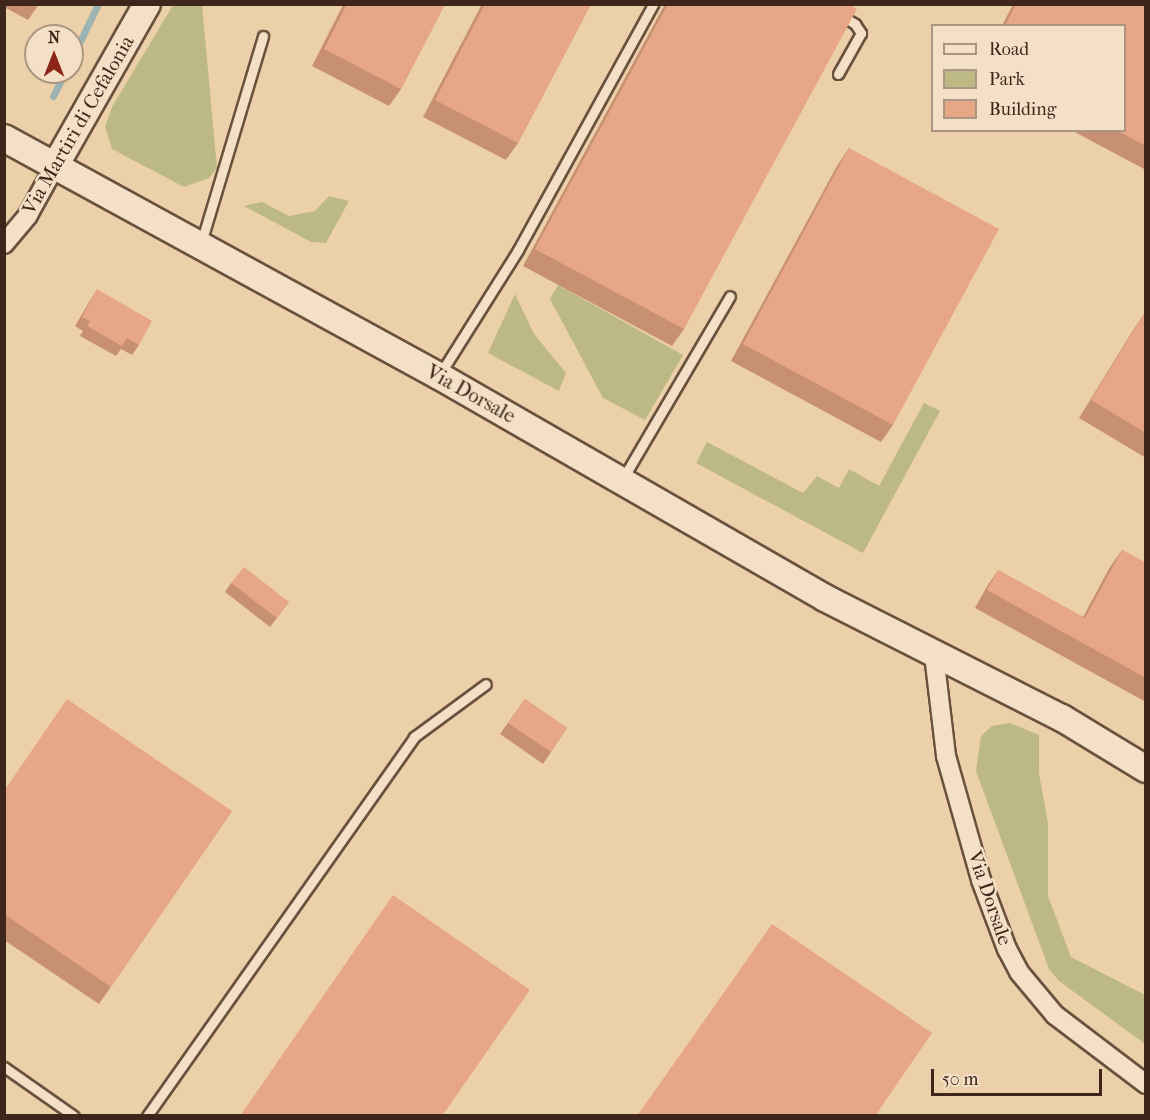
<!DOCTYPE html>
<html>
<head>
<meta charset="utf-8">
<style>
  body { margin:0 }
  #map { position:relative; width:1150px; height:1120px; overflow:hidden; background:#ecd0a9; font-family:"IM FELL French Canon",serif }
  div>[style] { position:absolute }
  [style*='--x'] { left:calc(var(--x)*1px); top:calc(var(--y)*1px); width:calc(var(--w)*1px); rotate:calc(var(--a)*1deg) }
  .green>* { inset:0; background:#bdb984 }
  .stream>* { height:7px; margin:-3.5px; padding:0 3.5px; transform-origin:3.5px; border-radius:3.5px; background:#9db4b3 }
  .roads { filter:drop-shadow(2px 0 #6a513e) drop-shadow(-2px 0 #6a513e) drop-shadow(0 2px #6a513e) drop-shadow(0 -2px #6a513e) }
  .lane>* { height:9px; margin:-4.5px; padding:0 4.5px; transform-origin:4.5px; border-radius:4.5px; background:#f3e0c7 }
  .street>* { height:18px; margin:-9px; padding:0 9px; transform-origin:9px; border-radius:9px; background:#f3e0c7 }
  .secondary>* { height:26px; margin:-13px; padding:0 13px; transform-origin:13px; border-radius:13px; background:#f3e0c7 }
  .wall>* { inset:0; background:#c79073 }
  .building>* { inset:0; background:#e7a786 }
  span { translate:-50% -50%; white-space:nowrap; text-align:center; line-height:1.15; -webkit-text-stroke:5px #f3e0c7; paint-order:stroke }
  .street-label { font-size:20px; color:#3e271a }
  .frame { position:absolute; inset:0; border:6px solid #3e271a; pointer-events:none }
  .legend { position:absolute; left:931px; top:24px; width:195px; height:108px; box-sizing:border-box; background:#f3e0c7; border:2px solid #ab9682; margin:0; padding:8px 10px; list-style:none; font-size:18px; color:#3e271a }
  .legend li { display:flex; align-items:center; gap:12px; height:30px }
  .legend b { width:30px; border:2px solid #ab9682 }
  .north { position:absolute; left:24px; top:24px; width:60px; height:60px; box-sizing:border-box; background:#f3e0c7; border:2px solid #ab9682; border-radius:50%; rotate:0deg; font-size:16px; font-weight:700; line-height:24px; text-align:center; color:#3e271a }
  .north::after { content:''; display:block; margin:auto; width:21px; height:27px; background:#8f2418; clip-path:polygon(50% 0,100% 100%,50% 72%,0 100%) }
  .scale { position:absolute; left:931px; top:1069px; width:171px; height:27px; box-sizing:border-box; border:3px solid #3e271a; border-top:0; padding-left:8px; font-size:18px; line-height:21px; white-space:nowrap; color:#3e271a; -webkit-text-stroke:4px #f3e0c7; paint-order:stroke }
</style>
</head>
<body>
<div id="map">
  <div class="green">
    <div style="clip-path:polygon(173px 5px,202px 5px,217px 168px,209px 178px,184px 187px,112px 149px,105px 127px,112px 107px)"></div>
    <div style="clip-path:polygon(329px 196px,349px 201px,326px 243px,311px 242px,244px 206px,262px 202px,289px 216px,315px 211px)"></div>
    <div style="clip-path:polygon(558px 285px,683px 355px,645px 420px,603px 398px,550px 299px)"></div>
    <div style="clip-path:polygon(515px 294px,534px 334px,566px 373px,559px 391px,488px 353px)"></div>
    <div style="clip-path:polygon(924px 403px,940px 411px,863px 553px,696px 463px,707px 442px,803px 493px,817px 476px,839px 488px,849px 469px,879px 486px)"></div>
    <div style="clip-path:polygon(1010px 723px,1039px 735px,1039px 774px,1048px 823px,1048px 896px,1071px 957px,1145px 995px,1145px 1044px,1059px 981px,1049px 969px,976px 771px,981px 736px,992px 726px)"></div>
  </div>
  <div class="stream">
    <div style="--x:72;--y:58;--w:60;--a:-64.3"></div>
    <div style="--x:53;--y:96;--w:27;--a:-63"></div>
  </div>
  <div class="roads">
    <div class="lane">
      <div style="--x:822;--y:4;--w:39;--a:31"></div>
      <div style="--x:855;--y:24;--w:11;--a:56"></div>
      <div style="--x:861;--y:33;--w:47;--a:119.3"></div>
      <div style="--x:201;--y:243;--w:216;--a:-73.3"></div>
      <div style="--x:440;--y:374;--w:146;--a:-57.8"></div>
      <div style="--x:518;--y:250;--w:281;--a:-61.2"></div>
      <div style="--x:622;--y:480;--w:213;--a:-59.6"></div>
      <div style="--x:4;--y:1067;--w:85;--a:35"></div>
      <div style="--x:147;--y:1116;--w:464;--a:-54.8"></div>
      <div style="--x:414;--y:737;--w:89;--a:-36.4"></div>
    </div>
    <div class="street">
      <div style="--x:4;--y:244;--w:38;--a:-50"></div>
      <div style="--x:28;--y:215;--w:56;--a:-61.1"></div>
      <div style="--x:934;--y:655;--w:102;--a:83.2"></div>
      <div style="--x:946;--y:756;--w:129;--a:74.2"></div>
      <div style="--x:981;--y:880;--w:74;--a:69.4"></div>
      <div style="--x:1007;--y:949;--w:26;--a:62"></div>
      <div style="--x:1019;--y:972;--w:56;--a:50.1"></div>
      <div style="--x:1055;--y:1015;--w:114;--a:37.2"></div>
    </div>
    <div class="secondary">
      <div style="--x:4;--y:138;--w:496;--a:28.7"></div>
      <div style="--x:439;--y:376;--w:445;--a:29.9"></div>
      <div style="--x:825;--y:598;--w:266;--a:26.9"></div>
      <div style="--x:1062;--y:718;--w:98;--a:31.3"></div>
      <div style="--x:55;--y:166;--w:186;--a:-60.4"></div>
    </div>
  </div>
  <div class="wall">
    <div style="clip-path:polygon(4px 4px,39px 4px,28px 20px,4px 7px)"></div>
    <div style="clip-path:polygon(342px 4px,445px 4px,401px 89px,389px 106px,312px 66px,343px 5px)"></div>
    <div style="clip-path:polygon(482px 4px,591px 4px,518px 143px,506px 160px,423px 117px)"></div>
    <div style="clip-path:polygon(665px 4px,849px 4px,684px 329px,672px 346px,523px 266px)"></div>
    <div style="clip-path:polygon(1013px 4px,1146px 4px,1146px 170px,1071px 130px,1125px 130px,1125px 26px,1002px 26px)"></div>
    <div style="clip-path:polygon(849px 148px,893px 425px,881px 442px,731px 361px,837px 166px)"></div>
    <div style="clip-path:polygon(97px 289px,139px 345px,132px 355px,121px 349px,116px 356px,80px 336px,83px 331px,75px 326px,91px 299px)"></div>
    <div style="clip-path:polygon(1144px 314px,1146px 315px,1146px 458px,1079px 418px,1132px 332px)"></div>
    <div style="clip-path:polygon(1122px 550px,1146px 563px,1146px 702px,975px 608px,986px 588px,998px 570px,1083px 617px,1110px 567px)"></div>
    <div style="clip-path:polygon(231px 583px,289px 602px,270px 627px,225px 592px)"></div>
    <div style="clip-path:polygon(525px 699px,567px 728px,543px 764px,500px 734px)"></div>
    <div style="clip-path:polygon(4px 790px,232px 811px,99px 1004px,4px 940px)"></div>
  </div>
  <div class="building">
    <div style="clip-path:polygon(347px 4px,445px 4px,401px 89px,324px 49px)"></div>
    <div style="clip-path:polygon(485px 4px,591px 4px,518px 143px,435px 100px)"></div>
    <div style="clip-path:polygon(668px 4px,849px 4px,857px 9px,684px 329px,535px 249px)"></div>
    <div style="clip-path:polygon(1016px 4px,1146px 4px,1146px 146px,1116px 130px,1125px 130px,1125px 26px,1005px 26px)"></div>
    <div style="clip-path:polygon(849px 148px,999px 229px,893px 425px,743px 344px)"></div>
    <div style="clip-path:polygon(97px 289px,152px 321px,139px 345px,127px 338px,122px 346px,87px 326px,90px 321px,82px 317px)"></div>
    <div style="clip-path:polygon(1144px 314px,1146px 315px,1146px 433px,1091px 400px)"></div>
    <div style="clip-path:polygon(1122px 550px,1146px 563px,1146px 678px,987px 590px,998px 570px,1085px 618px)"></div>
    <div style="clip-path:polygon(244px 567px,289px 602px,277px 618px,231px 583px)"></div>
    <div style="clip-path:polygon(67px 699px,232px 811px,111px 987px,4px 914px,4px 791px)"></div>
    <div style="clip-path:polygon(525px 699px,567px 728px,551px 752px,508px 723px)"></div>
    <div style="clip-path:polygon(393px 895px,530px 990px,442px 1116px,240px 1116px)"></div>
    <div style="clip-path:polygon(772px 924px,932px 1033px,875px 1116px,637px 1116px)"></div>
  </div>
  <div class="street-label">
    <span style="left:78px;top:125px;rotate:-60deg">Via Martiri di Cefalonia</span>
    <span style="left:471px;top:394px;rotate:29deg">Via Dorsale</span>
    <span style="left:990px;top:898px;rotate:71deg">Via Dorsale</span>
  </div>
  <div class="frame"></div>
  <ul class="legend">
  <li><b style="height:8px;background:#f3e0c7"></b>Road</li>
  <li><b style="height:16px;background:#bdb984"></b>Park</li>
  <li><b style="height:16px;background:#e7a786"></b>Building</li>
  </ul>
  <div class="north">N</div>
  <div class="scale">50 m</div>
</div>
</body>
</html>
